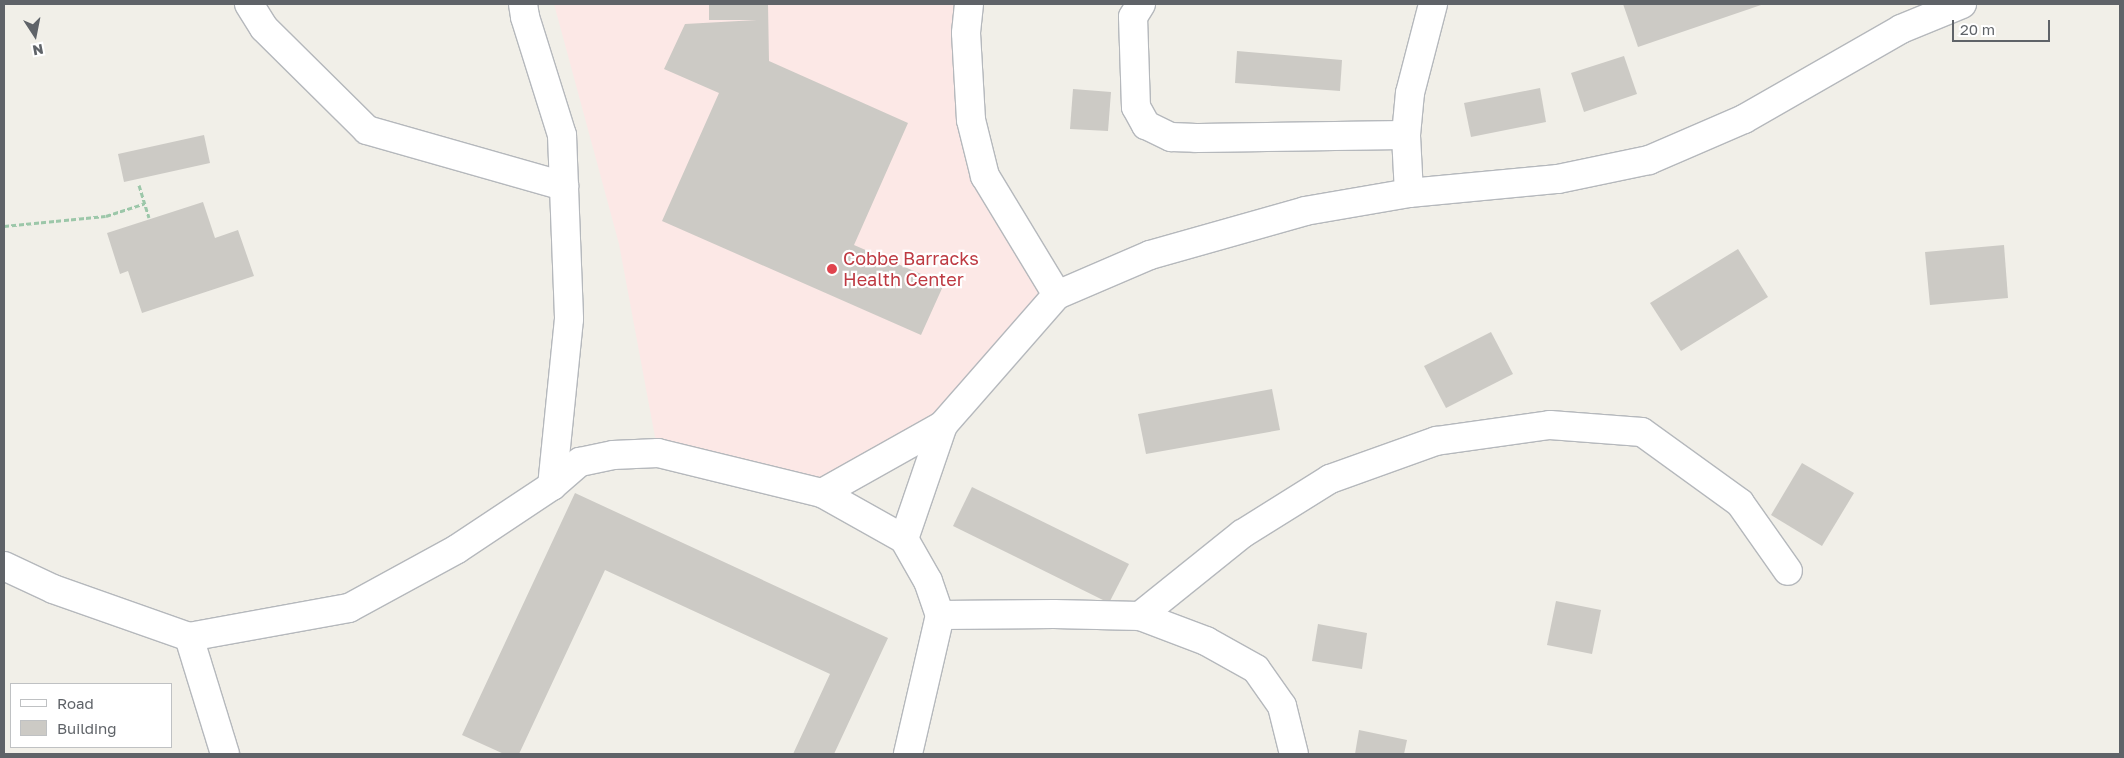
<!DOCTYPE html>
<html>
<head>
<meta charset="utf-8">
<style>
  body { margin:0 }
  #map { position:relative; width:2124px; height:758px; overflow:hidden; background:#f1efe8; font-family:"Golos Text",sans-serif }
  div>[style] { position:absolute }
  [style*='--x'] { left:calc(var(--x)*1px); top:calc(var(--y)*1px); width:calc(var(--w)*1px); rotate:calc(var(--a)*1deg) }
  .medical>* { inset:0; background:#fce8e6 }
  .building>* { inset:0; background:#cccac5 }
  .path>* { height:3px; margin-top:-1.5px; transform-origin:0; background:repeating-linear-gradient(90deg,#9cc7a9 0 5px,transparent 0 7.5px) }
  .roads { filter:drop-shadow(1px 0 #b5b8bc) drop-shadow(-1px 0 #b5b8bc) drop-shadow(0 1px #b5b8bc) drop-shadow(0 -1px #b5b8bc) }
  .minor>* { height:28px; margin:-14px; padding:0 14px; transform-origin:14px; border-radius:14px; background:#fff }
  .dots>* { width:14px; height:14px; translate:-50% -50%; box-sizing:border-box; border:2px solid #fff; border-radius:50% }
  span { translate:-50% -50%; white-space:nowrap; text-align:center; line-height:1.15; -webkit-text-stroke:4.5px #fff; paint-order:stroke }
  .health-label { font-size:18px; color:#be3a42 }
  .left { translate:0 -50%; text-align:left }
  .frame { position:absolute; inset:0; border:5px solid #5f6368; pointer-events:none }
  .legend { position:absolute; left:10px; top:683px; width:162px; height:65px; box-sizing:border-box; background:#fff; border:1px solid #bfc1c3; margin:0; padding:6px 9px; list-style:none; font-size:15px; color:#5f6368 }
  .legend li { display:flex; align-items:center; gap:10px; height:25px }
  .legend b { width:25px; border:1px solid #bfc1c3 }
  .north { position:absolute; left:10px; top:10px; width:50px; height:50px; -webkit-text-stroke:4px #fff; paint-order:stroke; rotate:169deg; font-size:14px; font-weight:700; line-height:20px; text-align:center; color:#5f6368 }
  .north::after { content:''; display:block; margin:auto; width:18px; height:22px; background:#5f6368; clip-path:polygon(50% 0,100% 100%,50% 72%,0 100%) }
  .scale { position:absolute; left:1952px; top:20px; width:98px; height:22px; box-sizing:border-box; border:2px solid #5f6368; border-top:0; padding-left:6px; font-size:15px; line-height:18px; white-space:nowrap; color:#5f6368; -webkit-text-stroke:4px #fff; paint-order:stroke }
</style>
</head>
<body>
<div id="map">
  <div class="medical">
    <div style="clip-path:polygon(554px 4px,969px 4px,971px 120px,1057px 295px,943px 425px,822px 493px,658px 453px,619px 244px)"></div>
  </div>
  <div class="building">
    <div style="clip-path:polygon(709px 4px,768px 4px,769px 61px,908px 123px,854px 245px,944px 284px,921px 335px,662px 221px,719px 93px,664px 69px,685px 24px,757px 20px,709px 20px)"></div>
    <div style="clip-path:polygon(1623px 4px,1764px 4px,1638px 47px)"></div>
    <div style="clip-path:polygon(1237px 51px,1342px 60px,1340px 91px,1235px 83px)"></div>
    <div style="clip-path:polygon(1624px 56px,1637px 94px,1584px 112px,1571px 73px)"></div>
    <div style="clip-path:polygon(1540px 88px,1546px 122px,1471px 137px,1464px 103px)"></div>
    <div style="clip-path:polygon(1073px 89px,1111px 92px,1108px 131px,1070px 129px)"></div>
    <div style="clip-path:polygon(204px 135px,210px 163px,124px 182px,118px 154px)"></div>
    <div style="clip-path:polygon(203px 202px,215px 238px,238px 230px,254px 276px,142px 313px,128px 271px,120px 274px,107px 233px)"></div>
    <div style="clip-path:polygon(2004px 245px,2008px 298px,1930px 305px,1925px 252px)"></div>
    <div style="clip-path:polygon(1738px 249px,1768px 297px,1681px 351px,1650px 303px)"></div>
    <div style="clip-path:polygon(1491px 332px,1513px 374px,1446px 408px,1424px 366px)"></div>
    <div style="clip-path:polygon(1272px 389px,1280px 430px,1146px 454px,1138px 414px)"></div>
    <div style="clip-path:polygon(1802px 463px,1854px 493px,1822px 546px,1771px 515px)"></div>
    <div style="clip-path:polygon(972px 487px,1129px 564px,1109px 603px,953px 526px)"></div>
    <div style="clip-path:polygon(575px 493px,888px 638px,834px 754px,793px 754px,830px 674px,605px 570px,519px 754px,504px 754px,462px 735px)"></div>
    <div style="clip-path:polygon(1556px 601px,1601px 610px,1592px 654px,1547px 645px)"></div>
    <div style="clip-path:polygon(1318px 624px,1367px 633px,1362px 669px,1312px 661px)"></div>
    <div style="clip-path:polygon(1359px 730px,1407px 740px,1404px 754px,1355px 754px)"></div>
  </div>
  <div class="path">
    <div style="--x:139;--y:185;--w:34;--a:73"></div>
    <div style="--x:4;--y:226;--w:102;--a:-5.6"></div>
    <div style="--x:106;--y:216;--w:40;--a:-18"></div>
  </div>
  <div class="roads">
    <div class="minor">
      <div style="--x:249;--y:4;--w:28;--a:58"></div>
      <div style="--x:264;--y:28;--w:145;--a:44.7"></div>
      <div style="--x:367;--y:130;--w:205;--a:15.9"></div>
      <div style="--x:523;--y:4;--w:13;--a:81"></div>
      <div style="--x:525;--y:17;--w:124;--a:72.6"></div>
      <div style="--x:562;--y:135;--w:184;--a:87.8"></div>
      <div style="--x:569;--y:319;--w:168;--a:95.8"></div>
      <div style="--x:969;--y:4;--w:29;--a:96"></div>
      <div style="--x:966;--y:33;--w:87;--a:86.7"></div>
      <div style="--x:971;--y:120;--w:58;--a:76"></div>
      <div style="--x:985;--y:176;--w:139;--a:58.8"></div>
      <div style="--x:1141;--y:4;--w:15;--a:122"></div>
      <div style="--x:1133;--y:17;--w:90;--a:88.1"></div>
      <div style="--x:1136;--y:107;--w:21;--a:61"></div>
      <div style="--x:1146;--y:125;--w:28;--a:26"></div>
      <div style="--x:1171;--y:137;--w:25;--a:2"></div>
      <div style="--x:1196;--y:138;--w:210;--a:-0.8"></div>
      <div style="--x:1409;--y:193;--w:58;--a:-93"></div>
      <div style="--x:1406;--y:135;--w:42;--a:-84.6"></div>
      <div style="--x:1410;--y:93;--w:92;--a:-75.5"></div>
      <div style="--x:822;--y:493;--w:139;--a:-29.3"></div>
      <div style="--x:943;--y:425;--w:173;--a:-48.8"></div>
      <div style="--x:1057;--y:295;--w:101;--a:-23.3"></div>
      <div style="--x:1150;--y:255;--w:161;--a:-15.8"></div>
      <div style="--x:1305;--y:211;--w:106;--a:-9.8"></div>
      <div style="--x:1409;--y:193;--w:150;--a:-5.4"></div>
      <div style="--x:1558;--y:179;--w:93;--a:-11.8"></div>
      <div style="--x:1649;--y:160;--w:103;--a:-23.3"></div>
      <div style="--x:1744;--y:119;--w:181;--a:-29.8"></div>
      <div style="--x:1901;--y:29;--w:66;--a:-22.3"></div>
      <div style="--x:904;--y:539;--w:120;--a:-71.1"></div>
      <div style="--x:4;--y:566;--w:54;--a:25.1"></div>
      <div style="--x:53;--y:589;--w:144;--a:19.4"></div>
      <div style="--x:189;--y:637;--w:163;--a:-10.3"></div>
      <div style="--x:349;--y:608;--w:123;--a:-28.6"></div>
      <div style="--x:457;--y:549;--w:114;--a:-33.6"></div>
      <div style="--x:552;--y:486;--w:37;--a:-41"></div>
      <div style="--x:580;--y:462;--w:34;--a:-12"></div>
      <div style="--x:613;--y:455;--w:45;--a:-2.5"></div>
      <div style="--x:658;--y:453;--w:169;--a:13.7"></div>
      <div style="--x:822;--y:493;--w:94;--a:29.3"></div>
      <div style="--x:904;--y:539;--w:48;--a:60.3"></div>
      <div style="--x:928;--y:581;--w:36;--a:71"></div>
      <div style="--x:940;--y:615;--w:143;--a:103"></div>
      <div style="--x:940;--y:615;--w:114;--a:-0.5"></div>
      <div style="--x:1054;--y:614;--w:86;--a:1.3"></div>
      <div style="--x:1140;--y:616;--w:71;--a:20.7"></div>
      <div style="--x:1206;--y:641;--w:57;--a:29.2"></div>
      <div style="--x:1256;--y:669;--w:45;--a:54.9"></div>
      <div style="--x:1282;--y:706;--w:49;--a:76"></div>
      <div style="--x:1140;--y:616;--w:131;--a:-38.8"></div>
      <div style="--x:1242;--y:534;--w:104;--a:-32"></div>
      <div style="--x:1330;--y:479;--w:113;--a:-19.7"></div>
      <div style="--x:1436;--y:441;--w:115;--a:-8"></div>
      <div style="--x:1550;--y:425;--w:92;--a:4.4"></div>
      <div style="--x:1642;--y:432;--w:121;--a:35.9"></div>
      <div style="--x:1740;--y:503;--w:83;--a:54.8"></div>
      <div style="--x:189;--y:637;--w:122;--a:72.9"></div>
    </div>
  </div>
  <div class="dots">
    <div style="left:832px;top:269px;background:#e0444e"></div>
  </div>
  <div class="health-label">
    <span class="left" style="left:843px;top:269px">Cobbe Barracks<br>Health Center</span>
  </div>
  <div class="frame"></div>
  <ul class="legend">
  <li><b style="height:6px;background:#fff"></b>Road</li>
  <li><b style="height:14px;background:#cccac5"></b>Building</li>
  </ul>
  <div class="north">N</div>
  <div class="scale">20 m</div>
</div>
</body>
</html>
